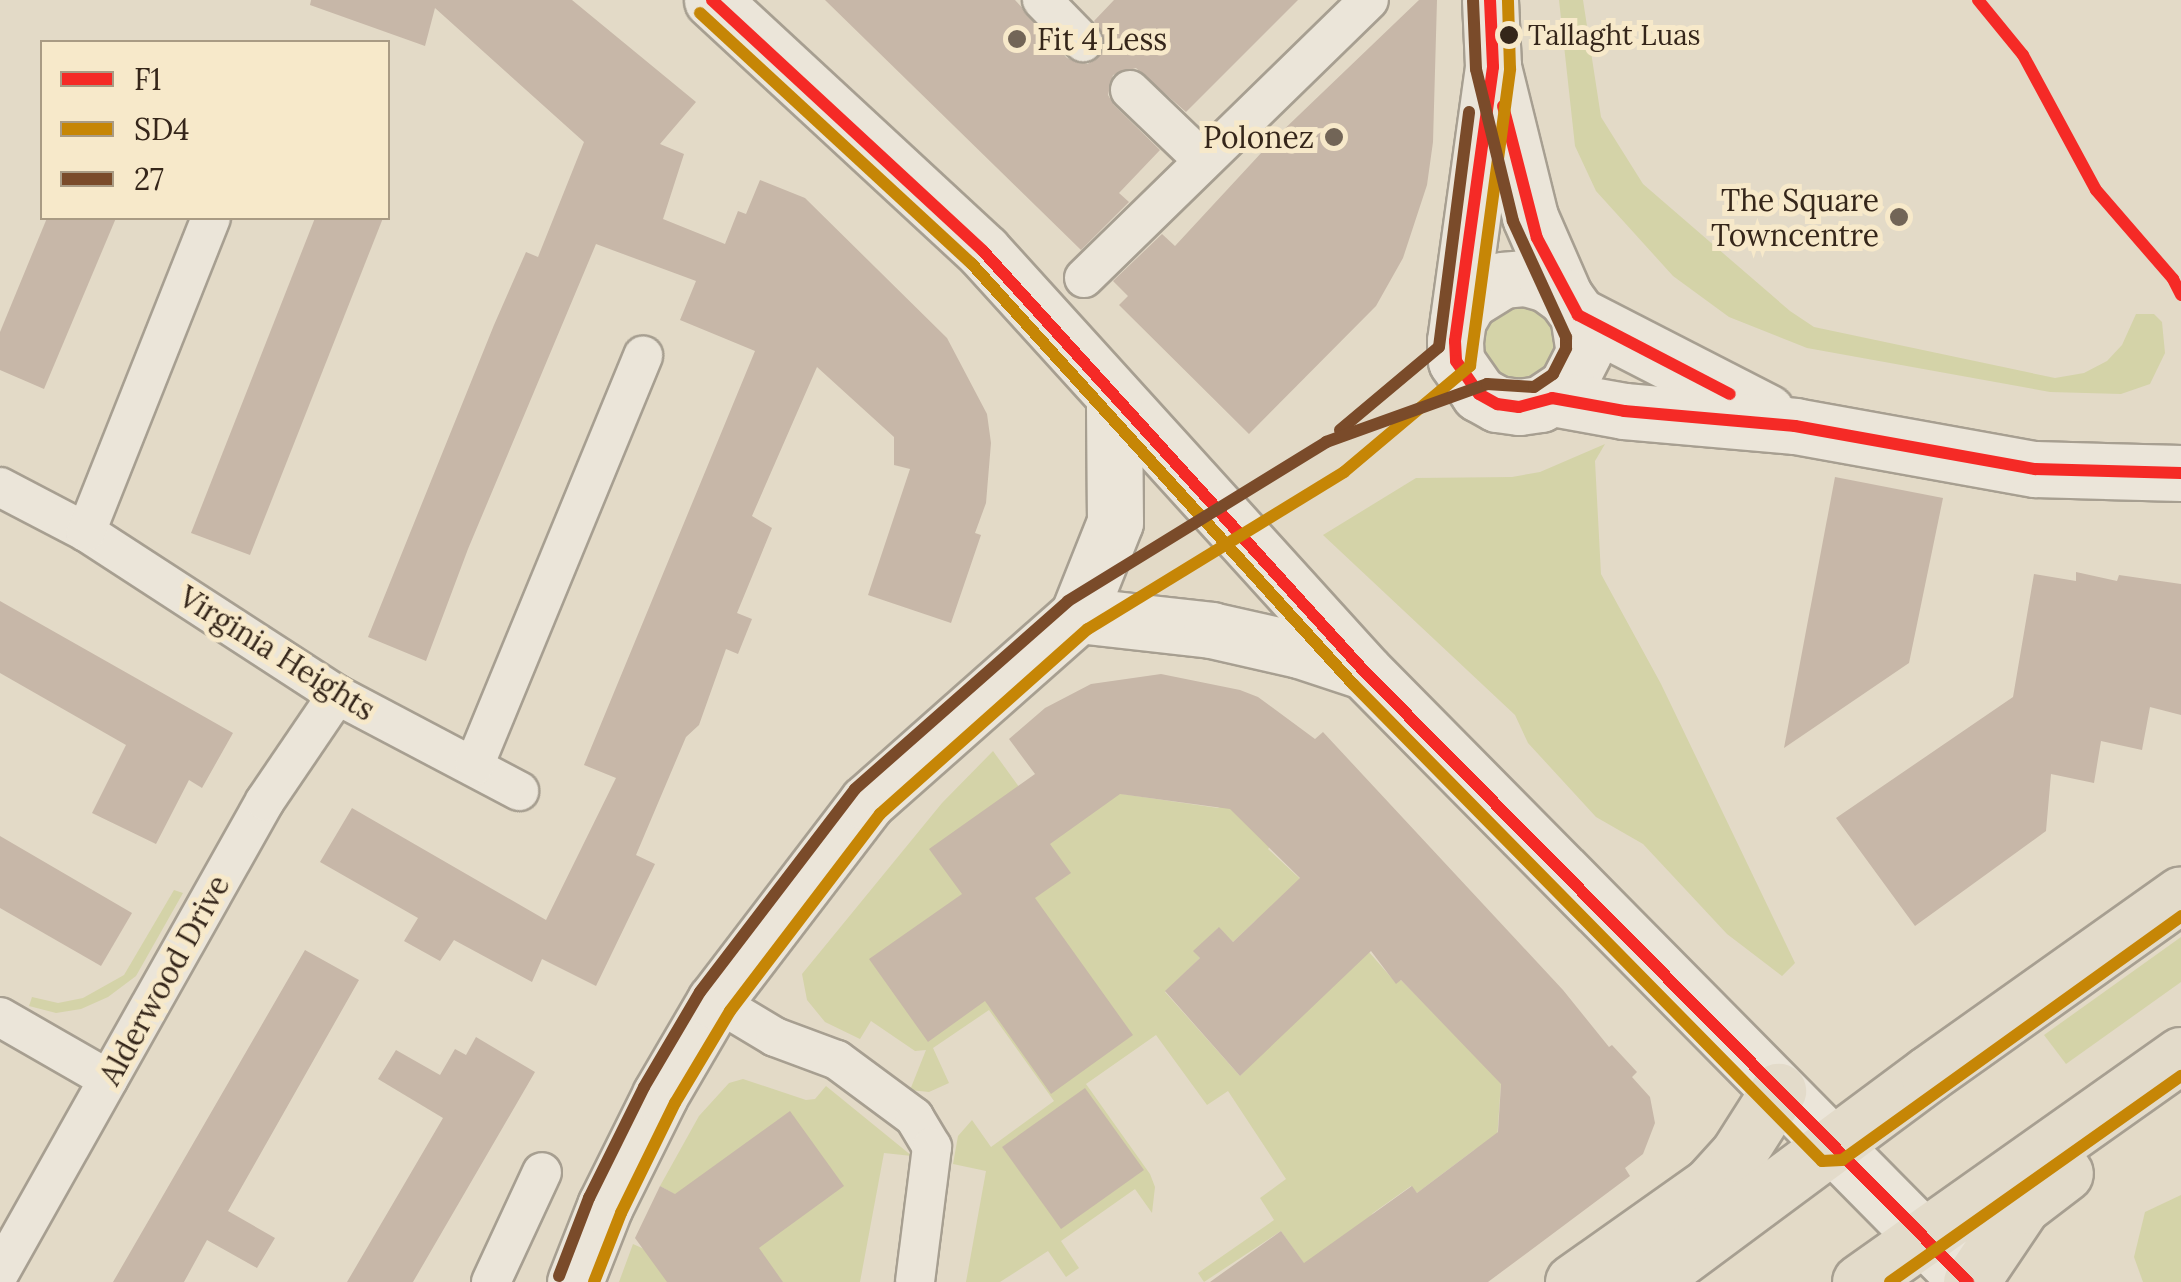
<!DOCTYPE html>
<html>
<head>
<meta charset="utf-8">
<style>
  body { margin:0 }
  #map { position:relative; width:2181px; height:1282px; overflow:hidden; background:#e3dac7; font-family:Lora,serif }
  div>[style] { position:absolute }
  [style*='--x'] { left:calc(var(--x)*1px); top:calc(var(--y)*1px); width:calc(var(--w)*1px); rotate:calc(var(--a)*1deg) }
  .green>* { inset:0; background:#d4d3a8 }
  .building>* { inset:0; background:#c7b7a8 }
  .roads { filter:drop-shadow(2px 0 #a79f91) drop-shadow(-2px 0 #a79f91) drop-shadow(0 2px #a79f91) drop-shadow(0 -2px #a79f91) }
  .street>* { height:38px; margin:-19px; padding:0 19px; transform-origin:19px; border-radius:19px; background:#ebe5d9 }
  .secondary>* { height:55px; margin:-27.5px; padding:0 27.5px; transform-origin:27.5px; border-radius:27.5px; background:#ebe5d9 }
  .primary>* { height:55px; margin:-27.5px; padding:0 27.5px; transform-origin:27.5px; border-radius:27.5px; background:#e3dbca }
  .bus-1>* { height:12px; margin:-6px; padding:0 6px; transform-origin:6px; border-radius:6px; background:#f52a26 }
  .bus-2>* { height:12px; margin:-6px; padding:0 6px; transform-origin:6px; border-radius:6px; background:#c68606 }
  .bus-3>* { height:12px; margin:-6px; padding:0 6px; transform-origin:6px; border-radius:6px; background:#7a4b2a }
  .dots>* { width:28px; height:28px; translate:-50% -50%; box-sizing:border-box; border:5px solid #f7e9ca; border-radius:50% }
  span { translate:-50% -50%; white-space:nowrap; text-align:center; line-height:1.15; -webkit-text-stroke:10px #f7e9ca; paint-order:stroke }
  .bus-label { font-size:28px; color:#35261a }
  .left { translate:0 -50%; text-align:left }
  .poi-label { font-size:30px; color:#35261a }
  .right { translate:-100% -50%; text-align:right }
  .street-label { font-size:30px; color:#35261a }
  .legend { position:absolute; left:40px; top:40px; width:350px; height:180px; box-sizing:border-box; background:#f7e9ca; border:2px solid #a99b84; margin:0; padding:12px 18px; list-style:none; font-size:30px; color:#35261a }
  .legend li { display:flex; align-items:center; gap:20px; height:50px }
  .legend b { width:50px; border:2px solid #a99b84 }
</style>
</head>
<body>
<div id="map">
  <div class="green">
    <div style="clip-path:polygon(1559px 0,1583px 0,1601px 117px,1643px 184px,1790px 311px,1814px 327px,2055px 378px,2084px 373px,2107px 361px,2122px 345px,2136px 314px,2154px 314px,2162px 322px,2165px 353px,2150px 384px,2121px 394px,2050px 392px,1807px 348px,1729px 317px,1673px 276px,1596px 191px,1575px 146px)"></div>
    <div style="clip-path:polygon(1504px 283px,1581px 337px,1518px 404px,1461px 321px)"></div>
    <div style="clip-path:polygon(1605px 444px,1595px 461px,1601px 574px,1661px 684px,1795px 963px,1782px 976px,1727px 934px,1643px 844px,1596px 817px,1528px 743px,1515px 715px,1323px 535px,1416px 478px,1512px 477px,1540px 472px)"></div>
    <div style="clip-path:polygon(993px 751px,1056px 838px,1115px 793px,1218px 808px,1226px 803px,1273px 844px,1268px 849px,1311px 889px,1255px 921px,1233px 942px,1218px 928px,1194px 951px,1200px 958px,1165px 992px,1240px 1076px,1362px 944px,1396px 983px,1401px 980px,1501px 1082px,1497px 1140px,1474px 1150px,1417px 1193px,1411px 1186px,1373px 1213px,1317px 1282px,1281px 1231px,1204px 1282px,1198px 1273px,1274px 1220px,1260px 1198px,1286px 1179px,1228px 1091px,1207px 1105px,1156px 1035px,1086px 1084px,1150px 1174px,1155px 1187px,1152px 1213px,1135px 1189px,1061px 1241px,1079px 1268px,1066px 1277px,1048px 1251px,1000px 1282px,966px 1282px,986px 1171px,953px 1164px,958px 1136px,972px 1120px,991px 1147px,1054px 1101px,989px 1010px,933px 1048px,949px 1083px,929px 1092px,910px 1090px,926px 1050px,915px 1051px,871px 1021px,860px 1039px,825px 1022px,807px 1000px,802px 974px,942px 803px)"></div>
    <div style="clip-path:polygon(174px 890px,183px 893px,136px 976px,108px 997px,81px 1009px,56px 1013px,29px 1006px,32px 997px,58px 1003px,83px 998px,124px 975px)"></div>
    <div style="clip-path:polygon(2181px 937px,2181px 982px,2066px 1064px,2044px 1035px)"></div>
    <div style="clip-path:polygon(743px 1079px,806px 1100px,815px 1099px,826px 1086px,912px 1156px,884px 1153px,860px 1282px,619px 1282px,633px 1244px,653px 1253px,680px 1197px,660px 1186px,699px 1116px,729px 1083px)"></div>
    <div style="clip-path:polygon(2181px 1195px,2181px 1282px,2143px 1282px,2134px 1257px,2145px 1212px)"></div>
  </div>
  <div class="building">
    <div style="clip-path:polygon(311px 0,572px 0,696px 102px,660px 144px,684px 154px,663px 219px,725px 244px,738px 211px,746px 214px,760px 180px,805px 198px,947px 338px,987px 414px,991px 443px,986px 503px,975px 533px,981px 535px,951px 623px,868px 595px,910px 469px,894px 465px,894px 437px,817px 367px,752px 516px,772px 528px,737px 613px,752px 619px,738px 654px,726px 649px,699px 725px,686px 737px,636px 855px,655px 864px,596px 986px,542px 959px,532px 982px,454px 940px,440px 961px,404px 941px,418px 918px,320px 862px,352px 808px,546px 920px,616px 778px,584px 765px,755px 351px,680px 320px,696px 281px,596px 244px,468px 549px,426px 661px,368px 637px,494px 325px,526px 252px,538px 257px,584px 142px,435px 8px,425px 46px,310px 5px)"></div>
    <div style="clip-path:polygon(825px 0,1015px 0,1067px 58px,1088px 64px,1105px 47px,1104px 36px,1094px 21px,1114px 0,1298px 0,1186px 112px,1136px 68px,1113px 75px,1108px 95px,1114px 105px,1160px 150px,1119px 193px,1129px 202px,1081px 250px)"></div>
    <div style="clip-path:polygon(1419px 0,1437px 0,1433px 142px,1427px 185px,1403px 258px,1376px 306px,1249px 434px,1119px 305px,1128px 296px,1113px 281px,1162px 234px,1175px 246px,1275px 138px)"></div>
    <div style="clip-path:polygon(47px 218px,116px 218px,44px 389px,0 370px,0 332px)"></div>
    <div style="clip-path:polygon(315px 218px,383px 218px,250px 555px,191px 533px)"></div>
    <div style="clip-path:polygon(1835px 477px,1943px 498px,1909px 663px,1784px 748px)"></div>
    <div style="clip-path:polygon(2076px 572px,2117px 581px,2119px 575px,2181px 584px,2181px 715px,2150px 707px,2142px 750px,2101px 741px,2094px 783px,2051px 774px,2046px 831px,1915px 926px,1836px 818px,2013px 697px,2034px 574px,2076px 581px)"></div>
    <div style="clip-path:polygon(0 601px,233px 733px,202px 788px,189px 780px,156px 844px,92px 813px,126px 745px,0 673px)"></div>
    <div style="clip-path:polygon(1161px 674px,1240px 690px,1258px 697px,1315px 739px,1323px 732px,1563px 990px,1609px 1047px,1612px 1045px,1637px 1072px,1632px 1077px,1650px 1097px,1655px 1123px,1643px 1154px,1625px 1168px,1630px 1176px,1488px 1282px,1210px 1282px,1281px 1231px,1304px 1263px,1412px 1186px,1417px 1193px,1498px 1132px,1501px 1084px,1401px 980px,1396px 984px,1371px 951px,1240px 1076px,1165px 991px,1200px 958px,1193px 951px,1219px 927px,1233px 942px,1300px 878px,1230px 809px,1120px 794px,1050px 844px,1071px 873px,1035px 898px,1133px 1035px,1051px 1094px,985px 1001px,928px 1042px,869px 959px,962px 894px,929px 849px,1035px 774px,1009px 739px,1045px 708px,1091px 684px)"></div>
    <div style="clip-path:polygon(0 836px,132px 913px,101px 966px,0 908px)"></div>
    <div style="clip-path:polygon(305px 950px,359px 980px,228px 1211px,275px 1238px,257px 1268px,207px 1240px,184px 1282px,113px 1282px)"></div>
    <div style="clip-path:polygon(476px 1037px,535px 1072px,413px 1282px,347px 1282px,443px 1118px,378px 1079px,396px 1050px,440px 1075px,455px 1049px,466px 1055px)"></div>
    <div style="clip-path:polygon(1085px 1088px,1144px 1170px,1061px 1229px,1002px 1147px)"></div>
    <div style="clip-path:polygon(790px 1111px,844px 1186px,759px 1248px,783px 1282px,667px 1282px,635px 1238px,660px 1186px,675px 1194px)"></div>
  </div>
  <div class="roads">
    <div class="street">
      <div style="--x:1042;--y:0;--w:59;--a:45.7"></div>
      <div style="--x:1130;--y:90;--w:100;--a:43.8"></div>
      <div style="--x:1084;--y:278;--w:398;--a:-44.3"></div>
      <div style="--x:0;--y:487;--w:97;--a:27.6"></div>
      <div style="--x:86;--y:532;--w:299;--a:33"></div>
      <div style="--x:337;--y:695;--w:206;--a:27.8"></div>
      <div style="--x:86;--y:532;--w:338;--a:-68.3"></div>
      <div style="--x:474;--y:766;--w:444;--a:-67.6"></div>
      <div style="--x:715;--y:1001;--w:70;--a:31"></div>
      <div style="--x:775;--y:1037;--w:66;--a:20.4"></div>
      <div style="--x:837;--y:1060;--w:96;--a:36.5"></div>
      <div style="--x:914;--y:1117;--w:35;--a:59"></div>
      <div style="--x:932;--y:1147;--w:136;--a:97.2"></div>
      <div style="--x:0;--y:1017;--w:125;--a:29.9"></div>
      <div style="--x:0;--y:1272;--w:540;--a:-60.64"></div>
      <div style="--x:265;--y:801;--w:128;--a:-55.8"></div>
      <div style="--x:491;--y:1282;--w:121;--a:-65.1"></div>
    </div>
    <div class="secondary">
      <div style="--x:712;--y:0;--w:369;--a:42.8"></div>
      <div style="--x:983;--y:251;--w:568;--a:47.78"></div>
      <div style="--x:1365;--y:672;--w:858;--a:45.33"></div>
      <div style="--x:1490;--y:0;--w:67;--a:87.4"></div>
      <div style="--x:1493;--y:67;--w:154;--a:76.1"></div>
      <div style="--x:1530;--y:217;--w:87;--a:66.4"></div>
      <div style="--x:1578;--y:315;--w:212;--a:27.2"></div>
      <div style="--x:1458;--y:320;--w:22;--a:-60"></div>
      <div style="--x:1469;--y:301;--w:39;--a:-32"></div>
      <div style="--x:1502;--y:280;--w:24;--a:-5"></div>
      <div style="--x:1526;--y:278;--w:22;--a:16"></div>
      <div style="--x:1547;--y:284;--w:22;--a:36"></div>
      <div style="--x:1565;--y:297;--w:22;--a:54"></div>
      <div style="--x:1578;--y:315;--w:37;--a:81"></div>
      <div style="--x:1584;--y:352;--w:38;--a:117"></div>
      <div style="--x:1567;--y:386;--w:32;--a:146"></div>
      <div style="--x:1540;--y:404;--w:21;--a:172"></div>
      <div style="--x:1519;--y:407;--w:22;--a:-172"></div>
      <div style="--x:1497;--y:404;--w:21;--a:-151"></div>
      <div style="--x:1479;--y:394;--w:40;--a:-124.9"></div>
      <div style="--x:1456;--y:361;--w:20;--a:-93"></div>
      <div style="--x:1455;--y:341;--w:277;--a:-82.1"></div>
      <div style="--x:1552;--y:398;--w:73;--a:10.2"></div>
      <div style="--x:1624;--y:411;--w:172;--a:5"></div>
      <div style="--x:1795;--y:426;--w:244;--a:10.2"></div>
      <div style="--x:2035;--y:469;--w:146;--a:1.6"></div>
      <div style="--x:1078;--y:615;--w:134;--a:6.4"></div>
      <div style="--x:1211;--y:630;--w:90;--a:12.8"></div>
      <div style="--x:1299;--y:650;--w:67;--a:18.2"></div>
      <div style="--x:575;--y:1282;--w:82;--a:-68.5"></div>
      <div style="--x:605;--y:1206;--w:124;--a:-63.6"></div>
      <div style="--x:660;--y:1095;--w:109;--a:-59.7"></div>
      <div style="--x:715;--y:1001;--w:250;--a:-52.6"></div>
      <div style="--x:867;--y:802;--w:282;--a:-41.5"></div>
      <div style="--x:1078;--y:615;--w:100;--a:-68.3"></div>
      <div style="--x:1115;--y:522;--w:126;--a:-90.5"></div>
    </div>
    <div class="primary">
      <div style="--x:1573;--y:1282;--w:168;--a:-35.3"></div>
      <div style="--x:1710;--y:1185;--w:42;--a:-47.9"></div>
      <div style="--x:1738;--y:1154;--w:75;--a:-57.6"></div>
      <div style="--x:1648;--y:1282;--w:349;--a:-36.6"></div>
      <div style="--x:1928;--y:1074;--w:310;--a:-35.4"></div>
      <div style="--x:1860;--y:1282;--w:393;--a:-35.3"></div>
      <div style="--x:1971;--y:1282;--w:92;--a:-56.1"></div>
      <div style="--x:2022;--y:1206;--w:54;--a:-37.5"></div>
    </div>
  </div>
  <div class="bus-1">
    <div style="--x:712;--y:0;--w:369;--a:42.8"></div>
    <div style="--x:983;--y:251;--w:568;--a:47.78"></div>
    <div style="--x:1365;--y:672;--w:858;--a:45.33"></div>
    <div style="--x:1490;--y:0;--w:67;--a:87.4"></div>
    <div style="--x:1493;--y:67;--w:277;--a:97.9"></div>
    <div style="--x:1455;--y:341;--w:20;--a:87"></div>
    <div style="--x:1456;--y:361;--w:40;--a:55.1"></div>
    <div style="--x:1479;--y:394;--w:21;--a:29"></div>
    <div style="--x:1497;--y:404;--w:22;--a:8"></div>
    <div style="--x:1519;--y:407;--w:34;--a:-15"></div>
    <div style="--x:1552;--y:398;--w:73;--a:10.2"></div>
    <div style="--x:1624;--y:411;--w:172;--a:5"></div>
    <div style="--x:1795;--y:426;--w:244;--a:10.2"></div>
    <div style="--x:2035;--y:469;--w:146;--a:1.6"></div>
    <div style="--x:1978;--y:0;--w:71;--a:50.7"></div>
    <div style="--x:2023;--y:55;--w:153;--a:61.6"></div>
    <div style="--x:2096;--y:190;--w:118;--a:49.1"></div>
    <div style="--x:2173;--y:279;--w:18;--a:63"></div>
    <div style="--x:1503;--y:106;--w:136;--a:75.6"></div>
    <div style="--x:1537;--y:238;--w:87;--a:62"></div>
    <div style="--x:1578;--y:315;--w:171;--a:27.5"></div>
  </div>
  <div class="bus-2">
    <div style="--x:700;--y:13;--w:369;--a:42.7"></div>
    <div style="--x:971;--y:263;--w:568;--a:47.78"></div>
    <div style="--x:1353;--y:684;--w:669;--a:45.48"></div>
    <div style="--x:1822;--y:1161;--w:20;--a:-3"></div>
    <div style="--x:1842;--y:1160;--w:418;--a:-35.7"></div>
    <div style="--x:594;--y:1282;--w:74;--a:-68.6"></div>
    <div style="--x:621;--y:1213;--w:123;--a:-63.9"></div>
    <div style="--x:675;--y:1103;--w:107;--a:-59.1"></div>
    <div style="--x:730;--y:1011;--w:248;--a:-52.7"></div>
    <div style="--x:880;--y:814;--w:278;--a:-41.7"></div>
    <div style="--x:1088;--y:629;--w:300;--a:-31.5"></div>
    <div style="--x:1344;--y:472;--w:165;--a:-40.1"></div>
    <div style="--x:1470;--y:366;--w:300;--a:-82.3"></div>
    <div style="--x:1510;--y:69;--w:69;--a:-91.7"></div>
    <div style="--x:1890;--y:1282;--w:357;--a:-35.3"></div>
  </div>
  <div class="bus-3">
    <div style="--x:1340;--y:430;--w:129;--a:-40"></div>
    <div style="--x:1439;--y:347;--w:237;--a:-82.7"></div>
    <div style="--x:559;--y:1276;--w:84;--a:-69"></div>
    <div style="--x:589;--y:1198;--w:124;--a:-63.6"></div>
    <div style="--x:644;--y:1087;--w:110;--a:-59.5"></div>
    <div style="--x:700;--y:992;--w:255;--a:-52.6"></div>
    <div style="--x:855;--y:789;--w:284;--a:-41.4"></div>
    <div style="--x:1068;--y:601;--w:303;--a:-31.6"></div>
    <div style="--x:1326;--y:442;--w:171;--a:-19.8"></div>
    <div style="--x:1487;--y:384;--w:47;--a:3.7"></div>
    <div style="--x:1534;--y:387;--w:23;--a:-34"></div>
    <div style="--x:1553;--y:374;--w:29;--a:-63"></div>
    <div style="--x:1566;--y:348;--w:11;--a:-90"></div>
    <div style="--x:1566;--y:337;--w:128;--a:-114.6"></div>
    <div style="--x:1513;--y:221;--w:156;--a:-103.7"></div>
    <div style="--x:1476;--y:69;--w:68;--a:-92.5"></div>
  </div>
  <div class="dots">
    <div style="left:1509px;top:35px;background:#35261a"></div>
    <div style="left:1017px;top:39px;background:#726557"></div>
    <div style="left:1334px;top:137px;background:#726557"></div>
    <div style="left:1899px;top:217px;background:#726557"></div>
  </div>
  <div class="bus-label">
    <span class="left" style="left:1528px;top:35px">Tallaght Luas</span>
  </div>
  <div class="poi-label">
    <span class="left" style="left:1037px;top:39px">Fit 4 Less</span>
    <span class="right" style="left:1314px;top:137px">Polonez</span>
    <span class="right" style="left:1879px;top:217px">The Square<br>Towncentre</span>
  </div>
  <div class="street-label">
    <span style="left:277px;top:653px;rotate:32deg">Virginia Heights</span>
    <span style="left:164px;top:980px;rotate:-61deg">Alderwood Drive</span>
  </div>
  <ul class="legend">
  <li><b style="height:12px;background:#f52a26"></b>F1</li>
  <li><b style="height:12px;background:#c68606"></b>SD4</li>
  <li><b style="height:12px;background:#7a4b2a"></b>27</li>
  </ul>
</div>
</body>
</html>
